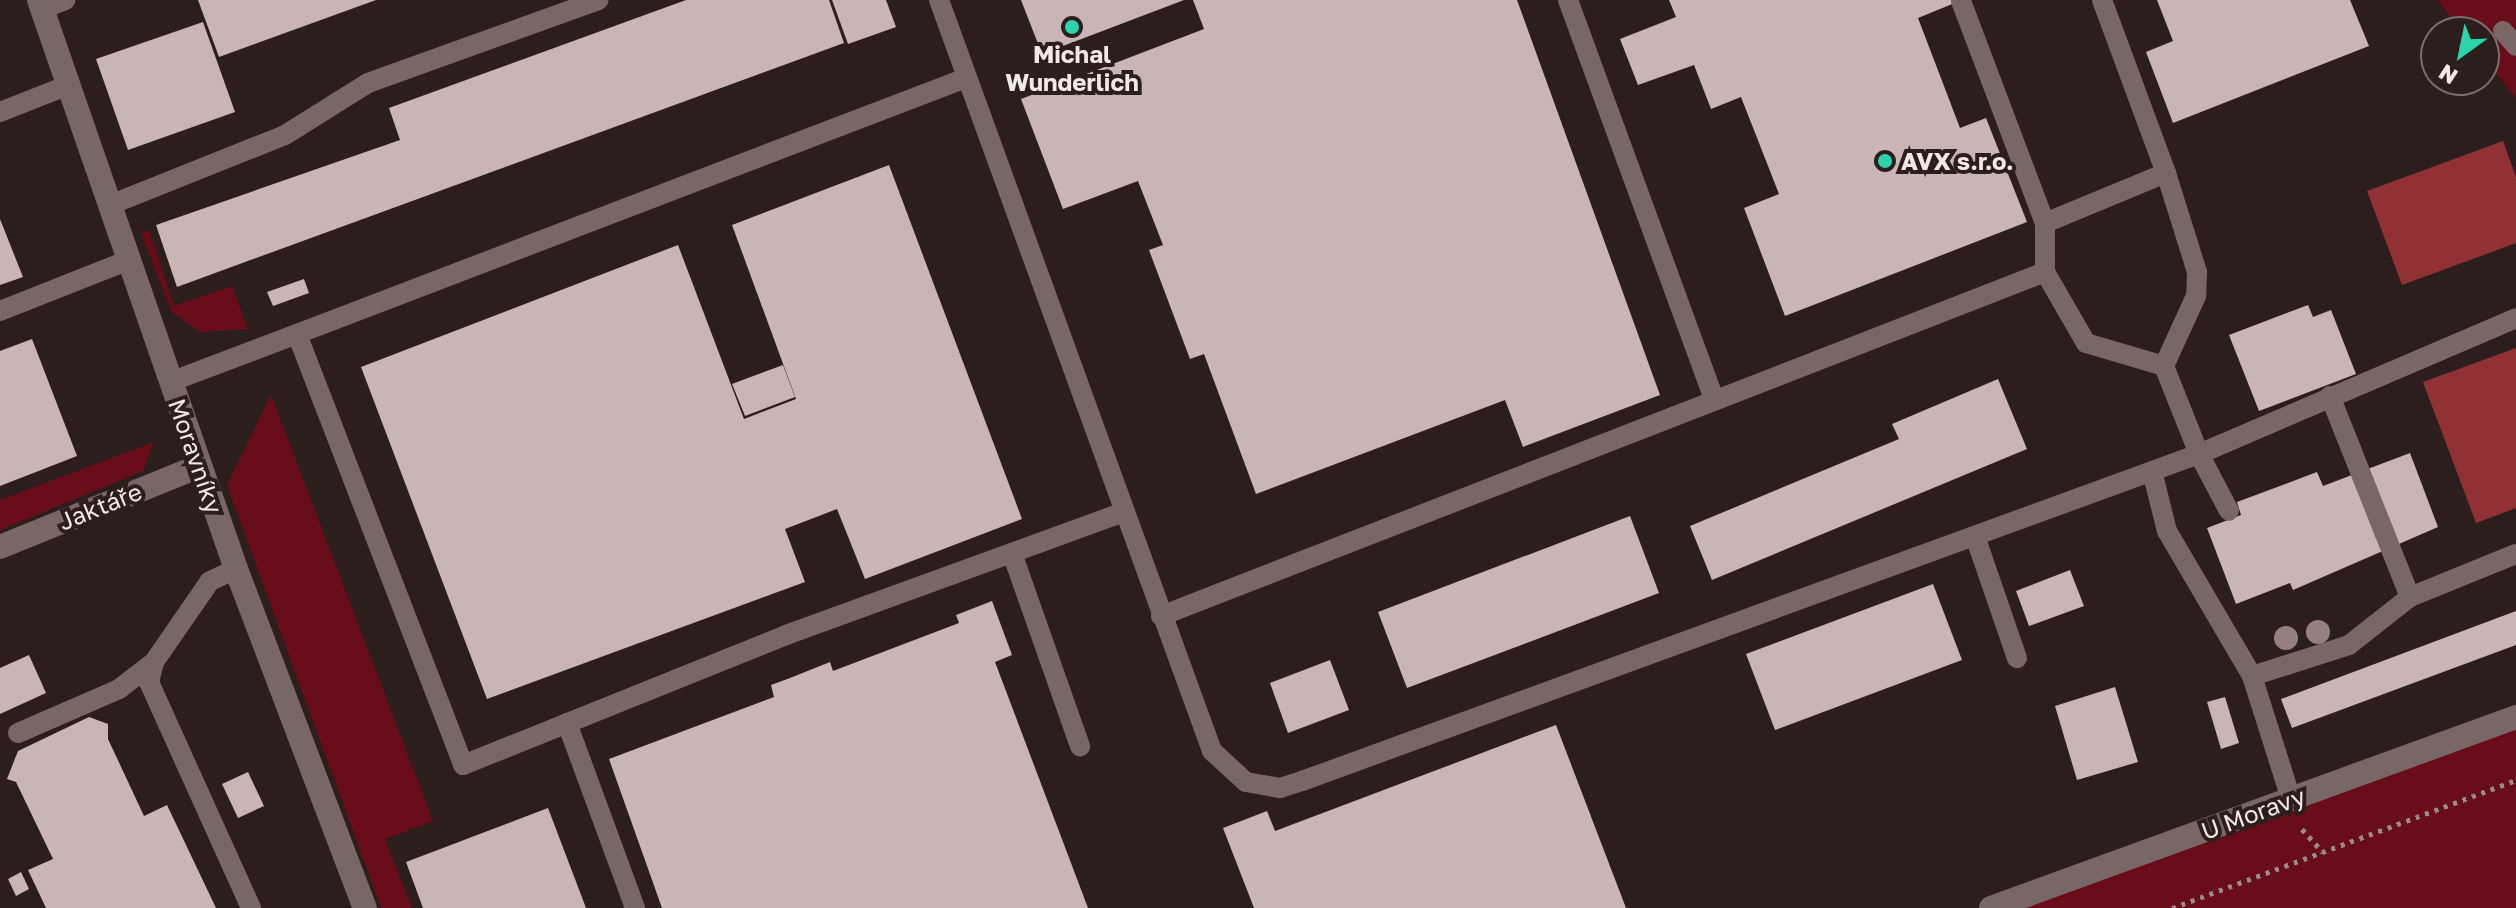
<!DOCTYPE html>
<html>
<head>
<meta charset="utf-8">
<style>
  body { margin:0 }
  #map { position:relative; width:2516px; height:908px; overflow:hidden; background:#2c1e1d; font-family:"Golos Text",sans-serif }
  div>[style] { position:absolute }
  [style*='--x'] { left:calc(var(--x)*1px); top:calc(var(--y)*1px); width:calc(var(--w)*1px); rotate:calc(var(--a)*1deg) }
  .green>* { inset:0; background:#690d1a }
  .water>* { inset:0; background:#913136 }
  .building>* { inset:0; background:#c9b5b4 }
  .path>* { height:5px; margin-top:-2.5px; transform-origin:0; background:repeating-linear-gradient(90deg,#988c8b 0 4px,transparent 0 10px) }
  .service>* { height:20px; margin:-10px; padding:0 10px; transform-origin:10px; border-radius:10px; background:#796766 }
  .minor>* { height:24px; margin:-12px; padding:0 12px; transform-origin:12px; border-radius:12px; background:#796766 }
  .trees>* { width:24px; height:24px; margin:-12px; border-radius:50%; background:#96807f }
  .dots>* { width:22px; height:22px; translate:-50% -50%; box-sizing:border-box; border:4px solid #2c1e1d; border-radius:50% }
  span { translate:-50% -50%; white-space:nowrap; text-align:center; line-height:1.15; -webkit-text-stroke:8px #2c1e1d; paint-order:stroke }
  .poi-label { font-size:24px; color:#f2e8e7; font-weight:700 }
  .left { translate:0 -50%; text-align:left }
  .street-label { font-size:24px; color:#f2e8e7 }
  .north { position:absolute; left:2420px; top:16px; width:80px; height:80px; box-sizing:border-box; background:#2c1e1d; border:2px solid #7b6f6e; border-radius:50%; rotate:213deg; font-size:22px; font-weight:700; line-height:32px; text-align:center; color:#f2e8e7 }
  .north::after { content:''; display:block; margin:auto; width:28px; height:36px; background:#2dd4ab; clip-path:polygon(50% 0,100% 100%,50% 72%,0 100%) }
</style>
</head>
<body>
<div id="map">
  <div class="green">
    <div style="clip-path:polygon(2438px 0,2516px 0,2516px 98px,2484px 59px,2484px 32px,2461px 32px)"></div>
    <div style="clip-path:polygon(149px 230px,174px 306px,232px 286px,248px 329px,200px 332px,172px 312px,141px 233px)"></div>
    <div style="clip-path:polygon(271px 395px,433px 821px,385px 839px,412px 908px,381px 908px,227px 485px)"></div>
    <div style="clip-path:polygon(154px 442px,143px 471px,0 530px,0 500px)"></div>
    <div style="clip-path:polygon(2516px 728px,2516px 908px,2012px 908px)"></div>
  </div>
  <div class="water">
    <div style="clip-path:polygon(2503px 141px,2516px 177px,2516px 243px,2402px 285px,2367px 191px)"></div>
    <div style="clip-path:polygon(2516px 348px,2516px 508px,2476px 523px,2423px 382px)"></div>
  </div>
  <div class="building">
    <div style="clip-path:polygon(198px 0,376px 0,219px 57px)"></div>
    <div style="clip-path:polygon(686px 0,829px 0,844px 43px,177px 287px,156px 225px,400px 140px,389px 108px)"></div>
    <div style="clip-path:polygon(832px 0,886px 0,896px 27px,848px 44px)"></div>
    <div style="clip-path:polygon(1021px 0,1184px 0,1042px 54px)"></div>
    <div style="clip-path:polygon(1193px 0,1517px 0,1660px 395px,1523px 447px,1505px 400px,1256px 494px,1204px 354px,1190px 359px,1149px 250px,1163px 245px,1138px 181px,1063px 209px,1021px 99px,1204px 29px)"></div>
    <div style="clip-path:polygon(1669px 0,1962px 0,1918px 18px,1960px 128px,1986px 118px,2027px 222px,1785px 316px,1744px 208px,1779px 194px,1741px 97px,1711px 109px,1694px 65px,1638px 85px,1620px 39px,1676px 17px)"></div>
    <div style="clip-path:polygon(2157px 0,2350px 0,2369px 46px,2173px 123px,2146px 52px,2173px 41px)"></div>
    <div style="clip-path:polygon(203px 22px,235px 112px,128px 150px,96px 59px)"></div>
    <div style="clip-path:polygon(889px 165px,1022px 519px,865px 579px,837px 509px,785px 529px,805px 582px,487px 699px,361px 367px,678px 245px,744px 419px,796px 399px,732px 225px)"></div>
    <div style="clip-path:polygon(0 219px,23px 277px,0 285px)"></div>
    <div style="clip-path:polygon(304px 279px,309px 293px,273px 306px,267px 292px)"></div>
    <div style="clip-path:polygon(2308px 305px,2313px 317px,2331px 310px,2356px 374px,2259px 411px,2229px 335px)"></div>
    <div style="clip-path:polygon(32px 339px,77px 456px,0 486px,0 351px)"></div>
    <div style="clip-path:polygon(783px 365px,795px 397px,745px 416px,732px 384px)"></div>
    <div style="clip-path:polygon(1998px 379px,2027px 449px,1712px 580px,1690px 526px,1899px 439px,1892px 424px)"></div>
    <div style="clip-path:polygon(2410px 453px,2438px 527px,2293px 590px,2290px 583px,2236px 604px,2207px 528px,2241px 515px,2237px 502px,2317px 472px,2323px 486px)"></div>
    <div style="clip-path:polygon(1630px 516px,1659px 593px,1407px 688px,1378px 612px)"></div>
    <div style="clip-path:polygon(2070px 570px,2084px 606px,2029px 626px,2016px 591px)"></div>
    <div style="clip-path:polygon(1933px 584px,1962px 660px,1775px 730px,1746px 654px)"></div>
    <div style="clip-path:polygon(992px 601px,1012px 655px,995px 662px,1088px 908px,662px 908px,609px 759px,774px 697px,771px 685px,790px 678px,830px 662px,833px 671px,959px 623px,956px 615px)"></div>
    <div style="clip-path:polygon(2516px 611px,2516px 645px,2292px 728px,2281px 699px)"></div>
    <div style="clip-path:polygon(29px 655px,46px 693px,0 714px,0 668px)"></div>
    <div style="clip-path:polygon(1330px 660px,1349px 710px,1288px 733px,1270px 683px)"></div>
    <div style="clip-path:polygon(2115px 687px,2138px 762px,2077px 780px,2055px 706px)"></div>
    <div style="clip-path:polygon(2225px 697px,2239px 743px,2221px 749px,2207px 702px)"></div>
    <div style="clip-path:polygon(89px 717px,108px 724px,108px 739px,144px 816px,167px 805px,216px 908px,46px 908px,28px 870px,53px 859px,16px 782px,7px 779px,18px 751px)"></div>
    <div style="clip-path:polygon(1556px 725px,1626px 908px,1254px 908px,1223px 828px,1267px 811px,1275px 831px)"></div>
    <div style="clip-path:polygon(248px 772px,264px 806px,238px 818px,222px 784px)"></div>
    <div style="clip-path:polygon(548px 808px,586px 908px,423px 908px,406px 862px)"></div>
    <div style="clip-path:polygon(21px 872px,29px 889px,16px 896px,8px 879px)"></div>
  </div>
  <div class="path">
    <div style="--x:2302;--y:829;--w:31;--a:48"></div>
    <div style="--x:2172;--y:908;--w:367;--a:-20.4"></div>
  </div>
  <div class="service">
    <div style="--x:939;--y:0;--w:799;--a:70.02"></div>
    <div style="--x:1212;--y:751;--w:46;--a:42.4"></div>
    <div style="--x:1246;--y:782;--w:35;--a:10"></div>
    <div style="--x:1280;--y:788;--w:23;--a:-18"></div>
    <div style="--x:1302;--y:781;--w:955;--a:-20.03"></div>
    <div style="--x:2199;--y:454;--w:64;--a:62.2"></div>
    <div style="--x:1568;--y:0;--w:423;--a:69.9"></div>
    <div style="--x:1961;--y:1;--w:237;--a:69.3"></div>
    <div style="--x:2045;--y:223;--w:49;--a:90"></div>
    <div style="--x:2045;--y:272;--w:82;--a:60"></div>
    <div style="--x:2086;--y:343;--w:81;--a:16.4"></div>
    <div style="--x:42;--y:9;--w:25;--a:-21"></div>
    <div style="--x:2503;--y:31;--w:20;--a:49"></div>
    <div style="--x:966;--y:78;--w:716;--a:159.06"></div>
    <div style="--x:297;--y:334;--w:462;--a:68.9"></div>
    <div style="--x:463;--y:765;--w:348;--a:-21.9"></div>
    <div style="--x:786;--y:635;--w:357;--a:-20"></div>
    <div style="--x:0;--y:112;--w:71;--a:-21.5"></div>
    <div style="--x:2166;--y:173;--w:104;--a:72.6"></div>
    <div style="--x:2197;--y:272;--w:24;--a:92"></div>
    <div style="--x:2196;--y:296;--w:77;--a:114.6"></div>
    <div style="--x:2164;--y:366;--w:95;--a:68.3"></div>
    <div style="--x:2199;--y:454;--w:345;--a:-23.2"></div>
    <div style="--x:110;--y:205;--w:188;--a:-21.8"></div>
    <div style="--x:285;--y:135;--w:98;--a:-32.1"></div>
    <div style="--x:368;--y:83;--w:245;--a:-19.8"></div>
    <div style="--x:2045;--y:223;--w:131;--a:-22.5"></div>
    <div style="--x:2166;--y:173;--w:184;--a:-110.3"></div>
    <div style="--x:0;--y:311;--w:139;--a:-21.6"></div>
    <div style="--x:170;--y:382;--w:136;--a:-20.7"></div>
    <div style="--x:2330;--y:396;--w:216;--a:68.3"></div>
    <div style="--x:2152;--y:471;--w:62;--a:76"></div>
    <div style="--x:2167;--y:531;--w:168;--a:59.6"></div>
    <div style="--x:2252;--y:676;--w:102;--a:-17.7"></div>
    <div style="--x:2349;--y:645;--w:78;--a:-38.2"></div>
    <div style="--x:2410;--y:597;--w:114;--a:-22.1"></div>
    <div style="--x:1976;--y:539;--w:126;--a:71"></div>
    <div style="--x:1012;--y:553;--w:205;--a:70.6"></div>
    <div style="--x:236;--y:569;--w:29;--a:155"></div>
    <div style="--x:210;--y:581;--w:98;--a:124.7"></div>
    <div style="--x:154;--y:662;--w:21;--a:104"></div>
    <div style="--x:149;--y:682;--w:248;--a:65.7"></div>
    <div style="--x:1161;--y:616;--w:949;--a:-21.26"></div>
    <div style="--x:2252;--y:676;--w:129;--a:72.4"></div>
    <div style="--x:567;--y:723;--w:197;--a:69.8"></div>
    <div style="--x:18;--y:733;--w:110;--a:-23.5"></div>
    <div style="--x:119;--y:689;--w:44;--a:-37.6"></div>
  </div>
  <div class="minor">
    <div style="--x:39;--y:0;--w:602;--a:70.9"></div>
    <div style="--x:236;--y:569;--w:363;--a:69.2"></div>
    <div style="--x:0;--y:547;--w:215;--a:-22.1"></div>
    <div style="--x:1991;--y:908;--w:559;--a:-19.99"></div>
  </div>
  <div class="trees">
    <div style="left:2318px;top:632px"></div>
    <div style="left:2286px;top:638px"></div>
  </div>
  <div class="dots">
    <div style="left:1072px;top:27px;background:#2dd4ab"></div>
    <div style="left:1885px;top:161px;background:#2dd4ab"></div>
  </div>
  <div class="poi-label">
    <span style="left:1072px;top:68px">Michal<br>Wunderlich</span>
    <span class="left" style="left:1901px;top:161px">AVX s.r.o.</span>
  </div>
  <div class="street-label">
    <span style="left:196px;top:456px;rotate:71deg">Moravníky</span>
    <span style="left:100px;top:506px;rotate:-22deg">Jaktáře</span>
    <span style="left:2253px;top:813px;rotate:-20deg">U Moravy</span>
  </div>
  <div class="north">N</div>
</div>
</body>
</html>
